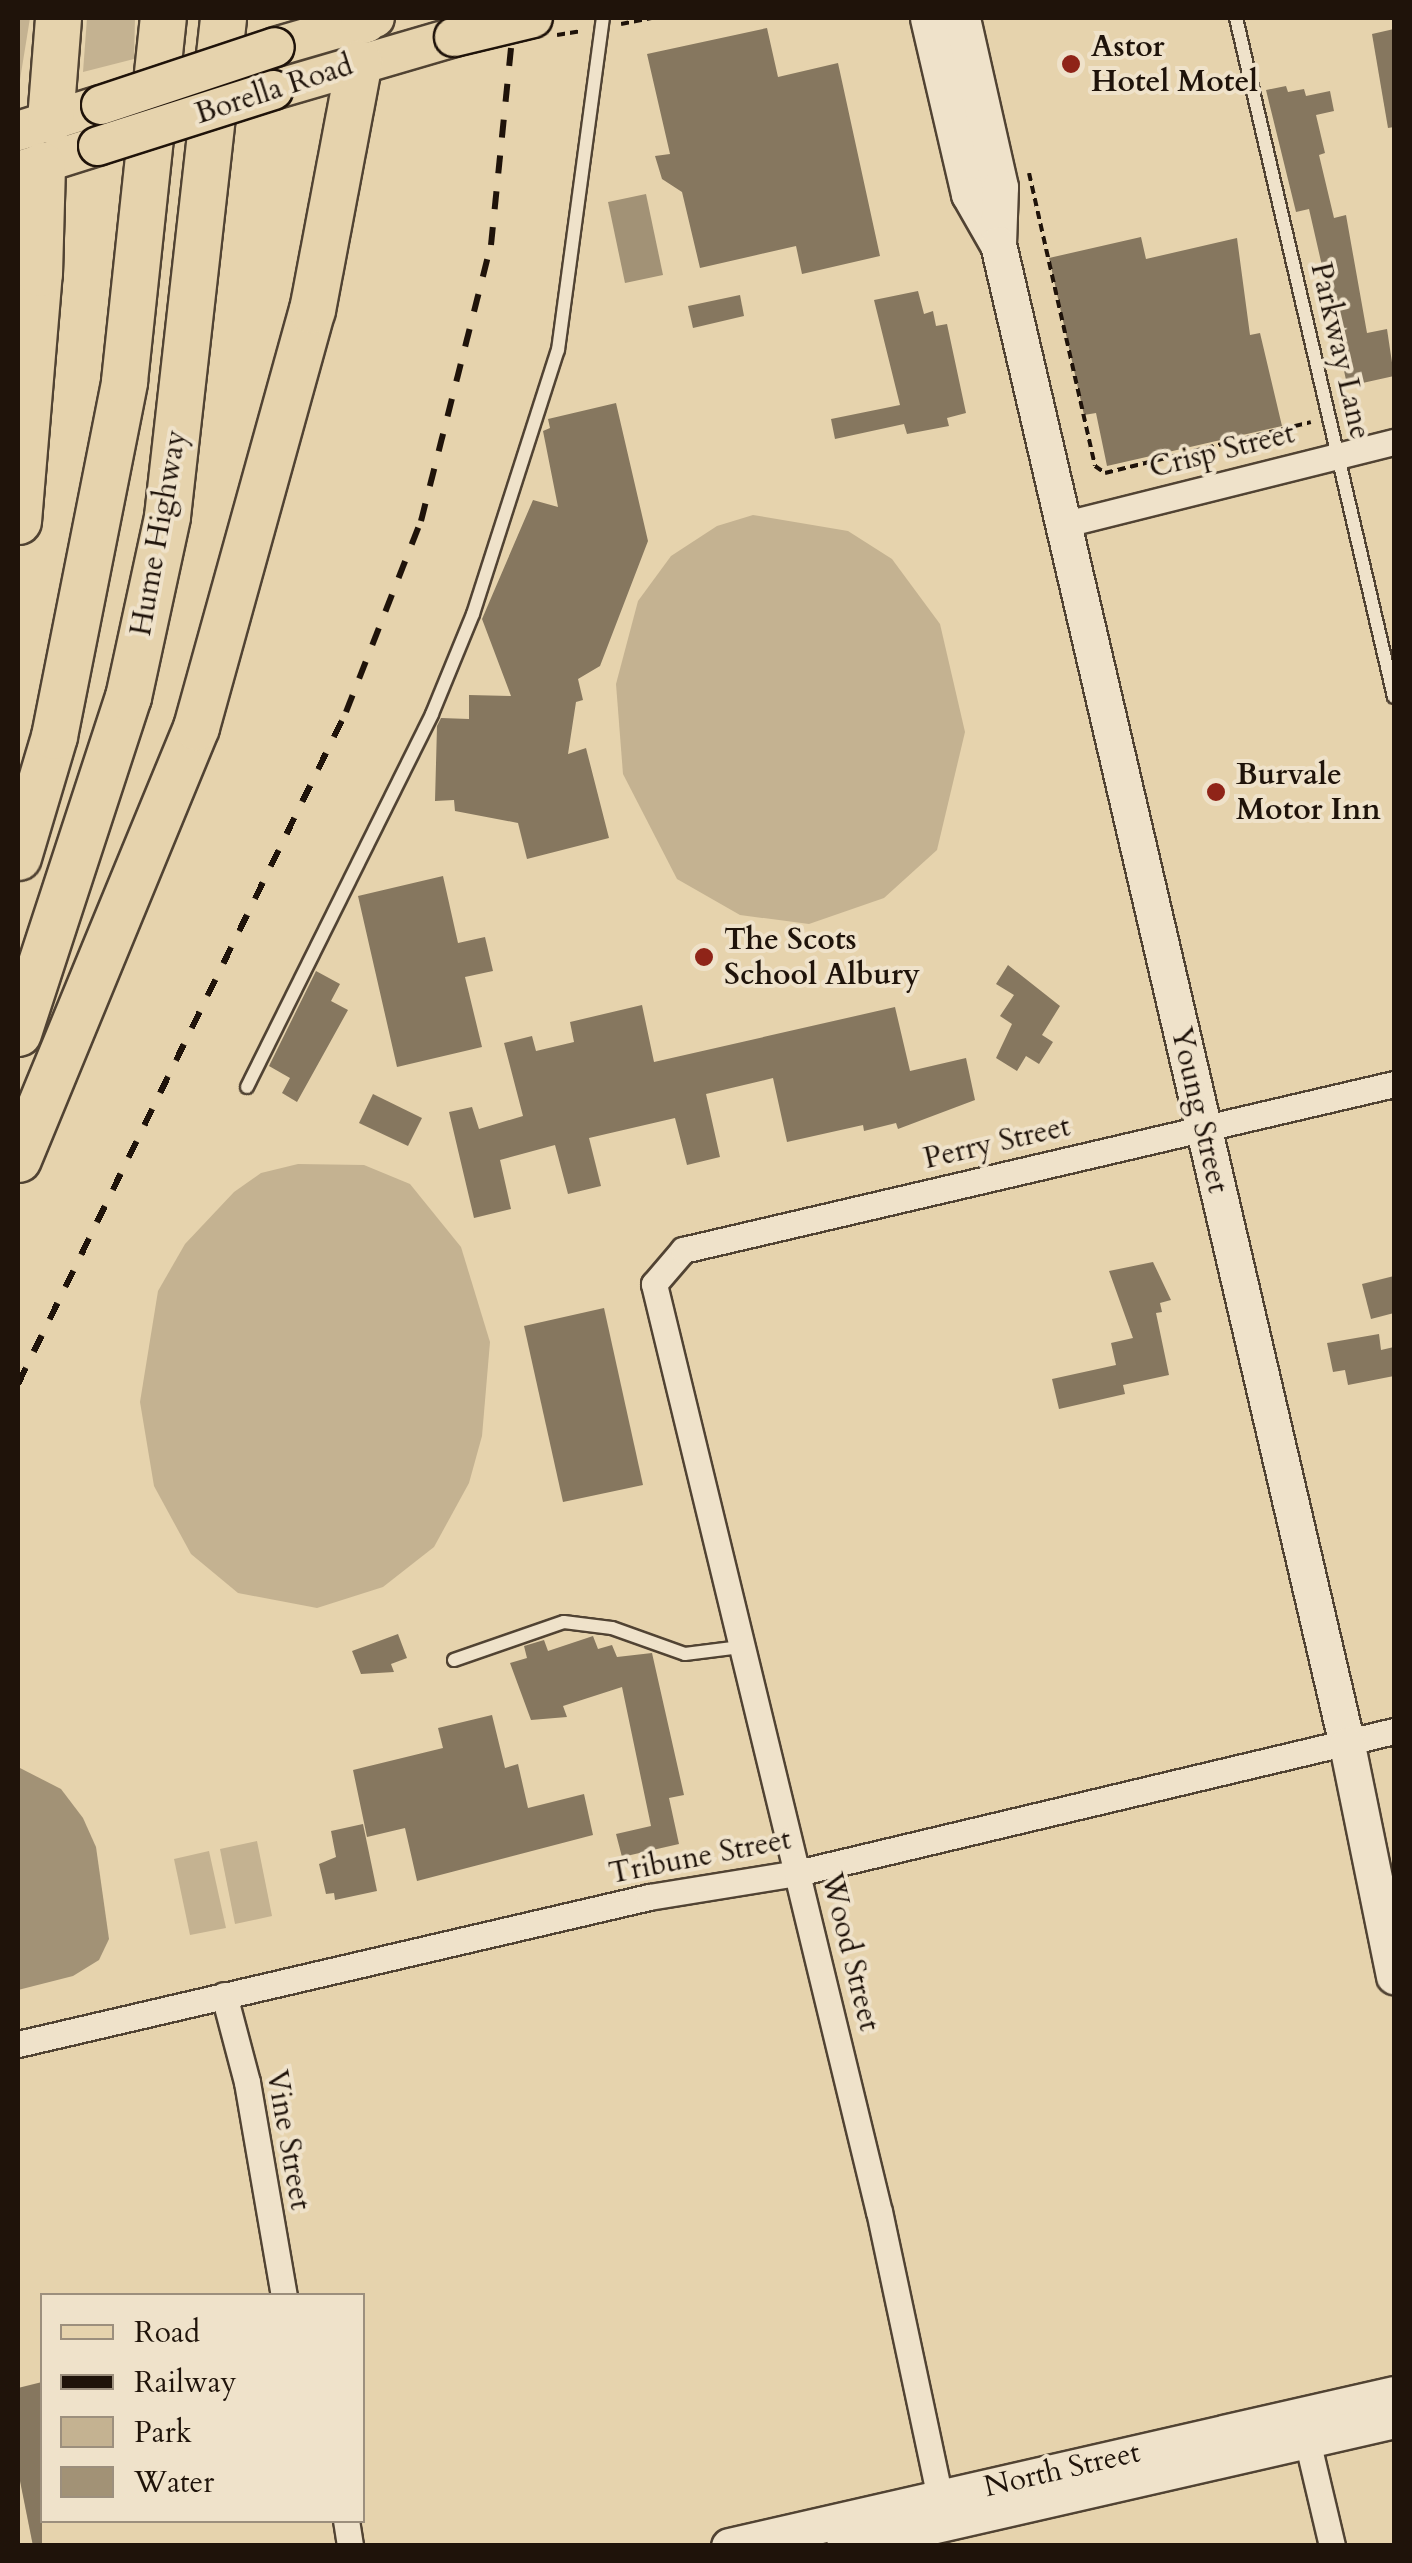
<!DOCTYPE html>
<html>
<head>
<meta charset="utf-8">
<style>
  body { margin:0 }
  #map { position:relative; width:1412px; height:2563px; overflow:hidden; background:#e6d3ad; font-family:Cardo,serif }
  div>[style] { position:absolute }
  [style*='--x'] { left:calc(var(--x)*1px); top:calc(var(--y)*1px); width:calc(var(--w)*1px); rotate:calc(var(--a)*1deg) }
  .green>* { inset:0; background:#c4b291 }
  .water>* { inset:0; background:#a29276 }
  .building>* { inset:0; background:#86775f }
  .path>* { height:4px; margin-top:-2px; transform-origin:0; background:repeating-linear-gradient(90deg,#1f130a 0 8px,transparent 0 13px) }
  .roads { filter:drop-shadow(2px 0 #514333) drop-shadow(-2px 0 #514333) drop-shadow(0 2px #514333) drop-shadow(0 -2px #514333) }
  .service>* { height:12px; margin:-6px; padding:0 6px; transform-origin:6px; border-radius:6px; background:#efe2ca }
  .minor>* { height:25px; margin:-12.5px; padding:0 12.5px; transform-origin:12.5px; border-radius:12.5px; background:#efe2ca }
  .secondary>* { height:35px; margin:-17.5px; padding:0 17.5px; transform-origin:17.5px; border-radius:17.5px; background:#efe2ca }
  .primary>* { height:38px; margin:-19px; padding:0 19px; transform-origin:19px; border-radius:19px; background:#e6d3ad }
  .motorway>* { height:45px; margin:-22.5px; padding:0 22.5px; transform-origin:22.5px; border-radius:22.5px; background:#e6d3ad }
  .rail>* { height:6px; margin-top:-3px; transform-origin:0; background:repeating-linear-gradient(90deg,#1f130a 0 18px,transparent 0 36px) }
  .bridges { filter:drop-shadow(2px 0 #1f130a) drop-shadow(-2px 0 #1f130a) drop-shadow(0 2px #1f130a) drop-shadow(0 -2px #1f130a) }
  .primary-bridge>* { height:38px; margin:-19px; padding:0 19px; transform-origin:19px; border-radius:19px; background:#e6d3ad }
  .dots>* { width:28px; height:28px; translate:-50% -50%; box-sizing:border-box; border:5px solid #efe2ca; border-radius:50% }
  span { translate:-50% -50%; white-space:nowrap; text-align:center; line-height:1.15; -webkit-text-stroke:8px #efe2ca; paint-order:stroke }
  .poi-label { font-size:30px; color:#1f130a; font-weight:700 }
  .left { translate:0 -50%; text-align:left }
  .street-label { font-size:30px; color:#1f130a }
  .frame { position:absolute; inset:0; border:20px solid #1f130a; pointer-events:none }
  .legend { position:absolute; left:40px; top:2293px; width:325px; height:230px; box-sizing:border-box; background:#efe2ca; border:2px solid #9c8f7d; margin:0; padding:12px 18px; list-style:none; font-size:30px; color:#1f130a }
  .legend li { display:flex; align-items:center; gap:20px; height:50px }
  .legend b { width:50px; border:2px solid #9c8f7d }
</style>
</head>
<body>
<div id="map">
  <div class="green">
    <div style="clip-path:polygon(18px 18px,30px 18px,18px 92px)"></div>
    <div style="clip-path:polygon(87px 18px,135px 18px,134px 59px,83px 72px)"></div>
    <div style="clip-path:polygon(753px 515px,848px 531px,892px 559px,940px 624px,965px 732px,937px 850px,884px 898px,809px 924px,740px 915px,677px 879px,623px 774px,616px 684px,638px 601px,671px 556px,717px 526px)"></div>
    <div style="clip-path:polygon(298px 1164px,364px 1165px,410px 1184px,461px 1247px,490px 1342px,482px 1436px,469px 1483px,434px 1547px,383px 1587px,317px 1608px,238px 1593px,191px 1554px,154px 1486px,140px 1402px,158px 1291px,185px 1244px,234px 1192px,261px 1173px)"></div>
    <div style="clip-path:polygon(257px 1841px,272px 1916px,235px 1924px,220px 1849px)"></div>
    <div style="clip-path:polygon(209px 1851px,226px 1928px,190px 1935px,174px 1859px)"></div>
  </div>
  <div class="water">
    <div style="clip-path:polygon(646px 194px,663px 275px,625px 283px,608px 202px)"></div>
    <div style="clip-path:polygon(18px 1767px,61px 1789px,83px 1818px,96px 1847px,109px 1939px,99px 1960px,73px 1976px,18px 1990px)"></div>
  </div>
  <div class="building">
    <div style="clip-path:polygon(767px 28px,778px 77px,838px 63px,880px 256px,802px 274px,796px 246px,700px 268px,682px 192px,662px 179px,655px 156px,670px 154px,647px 54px)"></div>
    <div style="clip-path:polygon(1394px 29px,1394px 127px,1388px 128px,1372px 34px)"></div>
    <div style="clip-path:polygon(1286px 86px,1288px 92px,1304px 89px,1306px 96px,1330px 91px,1334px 111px,1316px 115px,1325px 153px,1319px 155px,1334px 218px,1346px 215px,1367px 333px,1387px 329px,1394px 376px,1358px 384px,1357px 377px,1346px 380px,1343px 366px,1334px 368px,1331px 351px,1341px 349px,1309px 209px,1296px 212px,1266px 90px)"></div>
    <div style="clip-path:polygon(1141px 237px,1146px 259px,1237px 238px,1250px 335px,1260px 333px,1282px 426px,1107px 466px,1096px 413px,1084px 415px,1049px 258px)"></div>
    <div style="clip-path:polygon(918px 291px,924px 314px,933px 311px,936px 326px,947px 324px,966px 413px,947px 418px,949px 426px,907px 434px,904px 424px,835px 439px,831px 419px,900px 405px,874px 300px)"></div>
    <div style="clip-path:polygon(740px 295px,744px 316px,693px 328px,688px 306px)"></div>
    <div style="clip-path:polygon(616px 403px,648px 541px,600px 666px,578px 679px,583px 700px,576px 702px,568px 754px,586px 748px,609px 838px,527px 859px,518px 823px,455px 811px,454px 800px,435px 801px,437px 726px,441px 718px,469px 719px,469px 695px,511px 696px,482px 619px,533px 500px,558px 507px,543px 431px,550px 428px,548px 419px)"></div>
    <div style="clip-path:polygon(443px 876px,458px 943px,485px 937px,493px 971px,465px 977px,482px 1047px,397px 1067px,358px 896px)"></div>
    <div style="clip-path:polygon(1008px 965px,1060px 1006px,1042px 1035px,1053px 1042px,1039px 1064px,1026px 1056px,1017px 1071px,996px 1058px,1012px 1024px,1000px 1016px,1014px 995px,996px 984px)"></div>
    <div style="clip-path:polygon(316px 971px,340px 984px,331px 1001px,348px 1010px,297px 1102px,282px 1093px,290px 1078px,269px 1066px)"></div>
    <div style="clip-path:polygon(642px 1005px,654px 1062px,895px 1007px,910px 1071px,966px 1058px,975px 1100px,898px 1129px,896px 1123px,864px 1131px,863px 1125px,787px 1142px,773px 1078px,706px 1094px,720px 1157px,687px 1165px,675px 1118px,589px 1138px,601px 1186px,568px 1194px,555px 1145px,500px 1160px,511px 1209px,474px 1218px,449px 1112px,472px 1107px,479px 1129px,523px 1116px,504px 1043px,532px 1036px,536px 1051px,574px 1042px,570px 1022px)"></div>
    <div style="clip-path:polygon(373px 1094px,422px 1118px,408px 1146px,359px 1123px)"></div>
    <div style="clip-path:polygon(1153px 1262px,1171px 1300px,1160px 1303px,1162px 1312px,1156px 1313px,1169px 1375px,1123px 1385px,1125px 1394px,1059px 1409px,1052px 1379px,1116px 1365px,1111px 1343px,1133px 1338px,1109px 1271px)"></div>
    <div style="clip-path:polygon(1394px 1276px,1394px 1313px,1371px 1319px,1362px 1284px)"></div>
    <div style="clip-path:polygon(604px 1308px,643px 1485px,563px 1502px,524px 1326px)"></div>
    <div style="clip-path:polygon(1379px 1334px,1381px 1350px,1394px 1347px,1394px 1376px,1348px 1385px,1345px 1370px,1333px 1372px,1327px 1343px)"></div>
    <div style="clip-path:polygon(398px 1634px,407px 1658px,391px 1664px,394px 1672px,361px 1674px,352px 1651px)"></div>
    <div style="clip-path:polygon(593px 1636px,598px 1649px,612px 1645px,617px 1657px,652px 1653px,684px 1795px,669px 1798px,679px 1844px,622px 1857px,616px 1834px,651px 1826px,622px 1687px,563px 1706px,567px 1717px,531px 1720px,510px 1663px,527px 1658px,524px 1646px,544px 1640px,548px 1651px)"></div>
    <div style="clip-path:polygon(492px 1715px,505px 1768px,518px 1764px,528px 1808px,584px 1794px,593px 1835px,417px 1881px,405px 1828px,367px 1837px,353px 1770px,443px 1748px,438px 1728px)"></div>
    <div style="clip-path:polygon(363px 1824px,377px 1891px,335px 1900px,334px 1893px,326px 1894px,319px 1864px,336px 1857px,331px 1831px)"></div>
    <div style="clip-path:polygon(42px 2382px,42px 2546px,33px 2546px,18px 2471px,18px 2388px)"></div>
  </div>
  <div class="path">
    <div style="--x:621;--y:24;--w:31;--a:-11"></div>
    <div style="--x:557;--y:35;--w:25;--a:-9"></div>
    <div style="--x:1029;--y:173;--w:300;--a:77.3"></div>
    <div style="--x:1095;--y:466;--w:12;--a:35"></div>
    <div style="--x:1105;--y:473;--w:212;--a:-13.9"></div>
  </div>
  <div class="roads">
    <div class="service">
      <div style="--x:1236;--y:18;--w:697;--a:76.9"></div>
      <div style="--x:247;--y:1087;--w:416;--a:-63.6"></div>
      <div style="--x:432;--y:714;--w:108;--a:-67.7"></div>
      <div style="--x:473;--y:614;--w:277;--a:-72.2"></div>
      <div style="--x:558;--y:350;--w:335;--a:-82.3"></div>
      <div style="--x:454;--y:1660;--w:116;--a:-19.1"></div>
      <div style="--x:564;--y:1622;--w:48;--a:7.1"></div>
      <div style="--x:612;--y:1628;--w:77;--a:19.6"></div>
      <div style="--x:685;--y:1654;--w:56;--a:-7.1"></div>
    </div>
    <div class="minor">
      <div style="--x:1065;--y:524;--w:339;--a:-14"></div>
      <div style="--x:224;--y:1995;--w:90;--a:75.2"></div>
      <div style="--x:247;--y:2082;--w:217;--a:80.2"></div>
      <div style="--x:18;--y:2044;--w:648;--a:-13.11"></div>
      <div style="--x:649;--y:1897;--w:150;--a:-9.2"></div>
      <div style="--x:797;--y:1873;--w:614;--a:-13.38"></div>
      <div style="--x:1307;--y:2440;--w:109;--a:76.7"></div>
      <div style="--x:940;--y:2498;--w:292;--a:-102"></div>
      <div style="--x:879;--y:2212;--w:955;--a:-103.63"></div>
      <div style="--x:654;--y:1284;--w:45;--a:-49.5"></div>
      <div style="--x:683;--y:1250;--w:730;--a:-13.14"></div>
      <div style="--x:346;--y:2520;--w:26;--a:81"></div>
    </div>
    <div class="secondary">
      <div style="--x:928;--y:18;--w:181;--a:76.9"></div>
      <div style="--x:969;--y:194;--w:56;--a:60.3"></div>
      <div style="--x:962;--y:18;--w:173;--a:77.3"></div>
      <div style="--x:1000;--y:187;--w:57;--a:92"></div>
      <div style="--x:998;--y:244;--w:1541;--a:76.91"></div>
      <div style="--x:1347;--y:1745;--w:236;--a:78.5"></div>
      <div style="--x:729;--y:2546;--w:682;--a:-12.88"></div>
      <div style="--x:844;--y:2546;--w:564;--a:-12.9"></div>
    </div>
    <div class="primary">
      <div style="--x:275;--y:47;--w:104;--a:-16.2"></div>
      <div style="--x:273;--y:90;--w:189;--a:-16.3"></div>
      <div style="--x:18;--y:131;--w:87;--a:-17.4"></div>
      <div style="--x:18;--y:171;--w:84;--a:-17.4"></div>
    </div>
    <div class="motorway">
      <div style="--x:363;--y:18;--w:2;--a:63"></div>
      <div style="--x:50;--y:120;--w:102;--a:-85.5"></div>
      <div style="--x:18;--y:521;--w:249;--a:-85.2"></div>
      <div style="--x:39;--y:273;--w:108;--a:-88.4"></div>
      <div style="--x:18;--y:857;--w:126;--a:-73.4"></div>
      <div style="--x:54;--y:736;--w:362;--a:-78.8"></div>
      <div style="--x:124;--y:381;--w:365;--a:-83.9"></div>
      <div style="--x:18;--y:1033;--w:354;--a:-71.9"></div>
      <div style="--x:128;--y:697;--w:185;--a:-77.8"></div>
      <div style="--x:167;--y:516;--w:501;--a:-83.58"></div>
      <div style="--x:18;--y:1159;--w:467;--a:-67.6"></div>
      <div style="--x:196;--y:727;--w:433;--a:-74.5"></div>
      <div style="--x:312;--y:310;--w:252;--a:-79.3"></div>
    </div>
  </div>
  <div class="rail">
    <div style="--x:18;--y:1384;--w:748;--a:-63.98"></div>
    <div style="--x:346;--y:712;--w:205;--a:-68.6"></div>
    <div style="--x:421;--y:521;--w:285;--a:-75.8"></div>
    <div style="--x:491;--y:245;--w:228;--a:-84.2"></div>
  </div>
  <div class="bridges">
    <div class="primary-bridge">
      <div style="--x:454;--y:37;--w:81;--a:-13.5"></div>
      <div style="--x:101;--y:105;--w:183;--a:-18.4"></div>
      <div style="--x:98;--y:146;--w:184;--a:-17.7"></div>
    </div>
  </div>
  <div class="dots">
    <div style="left:1071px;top:64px;background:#8f2418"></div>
    <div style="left:1216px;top:792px;background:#8f2418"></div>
    <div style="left:704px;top:957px;background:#8f2418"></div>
  </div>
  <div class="poi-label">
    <span class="left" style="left:1091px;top:64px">Astor<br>Hotel Motel</span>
    <span class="left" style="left:1236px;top:792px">Burvale<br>Motor Inn</span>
    <span class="left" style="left:724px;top:957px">The Scots<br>School Albury</span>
  </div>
  <div class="street-label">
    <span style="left:274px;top:90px;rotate:-18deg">Borella Road</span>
    <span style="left:1340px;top:351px;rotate:77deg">Parkway Lane</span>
    <span style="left:1222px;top:451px;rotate:-14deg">Crisp Street</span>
    <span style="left:159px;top:533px;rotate:-80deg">Hume Highway</span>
    <span style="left:1199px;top:1110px;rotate:77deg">Young Street</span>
    <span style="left:997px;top:1143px;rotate:-13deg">Perry Street</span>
    <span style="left:700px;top:1857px;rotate:-11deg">Tribune Street</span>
    <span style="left:850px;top:1952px;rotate:76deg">Wood Street</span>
    <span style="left:288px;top:2140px;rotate:80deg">Vine Street</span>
    <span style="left:1062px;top:2470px;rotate:-13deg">North Street</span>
  </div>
  <div class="frame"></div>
  <ul class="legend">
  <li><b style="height:12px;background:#e6d3ad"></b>Road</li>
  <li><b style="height:12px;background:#1f130a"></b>Railway</li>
  <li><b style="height:28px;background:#c4b291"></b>Park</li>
  <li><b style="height:28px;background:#a29276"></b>Water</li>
  </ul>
</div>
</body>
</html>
